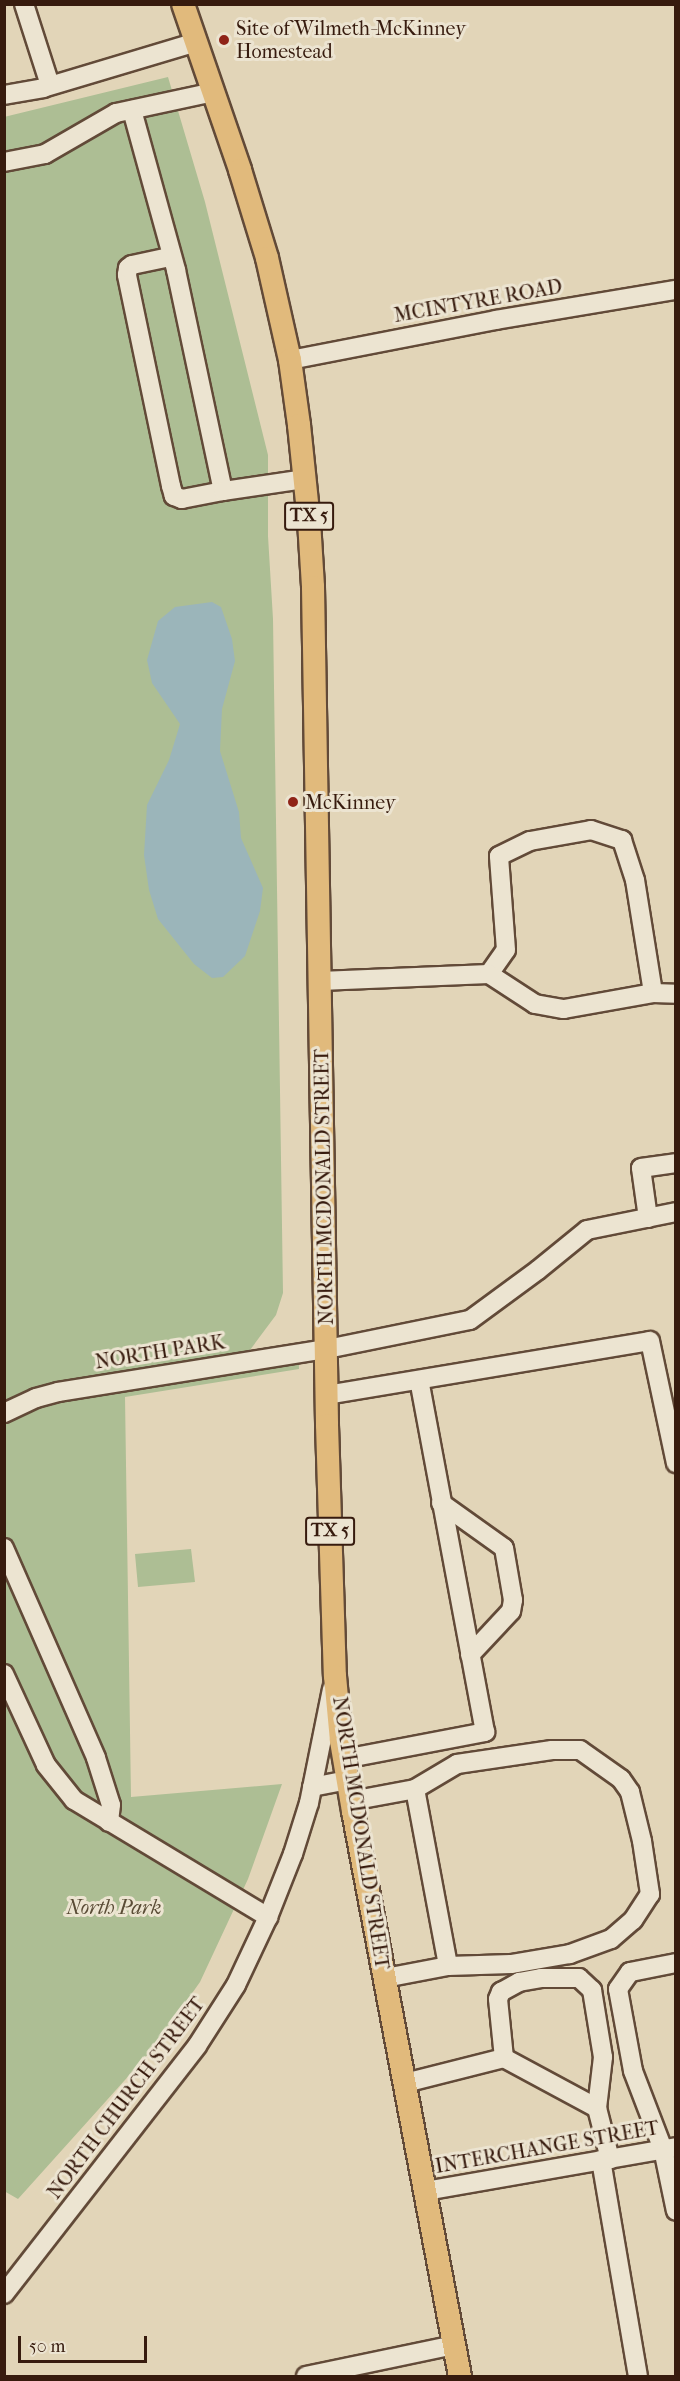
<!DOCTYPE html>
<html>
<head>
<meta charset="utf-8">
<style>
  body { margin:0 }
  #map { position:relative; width:680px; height:2381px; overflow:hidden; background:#e2d5b8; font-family:"IM FELL French Canon",serif }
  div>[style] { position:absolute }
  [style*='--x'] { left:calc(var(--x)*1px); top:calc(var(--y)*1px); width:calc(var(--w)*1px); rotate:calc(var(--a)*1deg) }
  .green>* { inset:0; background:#adbe94 }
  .water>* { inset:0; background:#9bb5ba }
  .roads { filter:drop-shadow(2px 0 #624a38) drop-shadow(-2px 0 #624a38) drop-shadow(0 2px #624a38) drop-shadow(0 -2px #624a38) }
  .minor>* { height:18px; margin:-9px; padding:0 9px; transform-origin:9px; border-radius:9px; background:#ece4d1 }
  .major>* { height:22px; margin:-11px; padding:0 11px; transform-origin:11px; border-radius:11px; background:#e1ba7c }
  .dots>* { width:16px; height:16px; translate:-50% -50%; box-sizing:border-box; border:3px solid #ece4d1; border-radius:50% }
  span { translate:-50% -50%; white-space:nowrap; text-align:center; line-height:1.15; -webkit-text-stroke:6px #ece4d1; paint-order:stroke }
  .shield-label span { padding:2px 4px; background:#ece4d1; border:2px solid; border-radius:4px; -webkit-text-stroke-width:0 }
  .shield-label { font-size:18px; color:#371b0e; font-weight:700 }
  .poi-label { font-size:20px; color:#371b0e }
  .left { translate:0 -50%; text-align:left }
  .street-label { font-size:20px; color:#371b0e }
  .park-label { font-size:20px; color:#5a4c36; font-style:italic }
  .frame { position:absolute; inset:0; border:6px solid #371b0e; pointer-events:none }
  .scale { position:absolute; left:18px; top:2336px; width:129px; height:27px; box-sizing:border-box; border:3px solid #371b0e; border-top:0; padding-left:8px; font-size:18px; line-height:21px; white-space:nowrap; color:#371b0e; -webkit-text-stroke:4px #ece4d1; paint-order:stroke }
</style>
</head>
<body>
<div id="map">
  <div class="green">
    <div style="clip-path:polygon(168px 77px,205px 202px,268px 455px,268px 536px,273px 619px,283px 1293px,276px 1315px,250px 1350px,298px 1343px,299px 1369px,125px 1397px,131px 1797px,282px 1784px,248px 1879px,200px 1982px,151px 2051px,18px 2199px,4px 2191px,4px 117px)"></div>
    <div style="clip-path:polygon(191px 1549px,195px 1582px,138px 1587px,135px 1554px)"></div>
  </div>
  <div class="water">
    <div style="clip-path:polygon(212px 602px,221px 607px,232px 639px,235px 661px,222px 709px,220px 751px,239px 812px,241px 838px,263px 888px,260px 911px,245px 956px,223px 977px,212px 978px,194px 964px,158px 919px,149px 890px,144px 855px,147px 805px,169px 760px,180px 724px,152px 683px,147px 660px,158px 621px,175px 607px)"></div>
  </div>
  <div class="roads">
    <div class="minor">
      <div style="--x:24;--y:4;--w:85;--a:72.2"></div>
      <div style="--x:4;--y:95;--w:40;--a:-10"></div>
      <div style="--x:43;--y:88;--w:160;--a:-16.7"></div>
      <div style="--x:132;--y:110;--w:166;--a:74.6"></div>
      <div style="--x:176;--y:270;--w:226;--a:78"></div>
      <div style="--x:223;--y:491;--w:42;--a:169"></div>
      <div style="--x:182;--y:499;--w:9;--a:-159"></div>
      <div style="--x:174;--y:496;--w:10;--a:-107"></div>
      <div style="--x:171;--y:486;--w:216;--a:-101.8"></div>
      <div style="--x:127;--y:275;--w:7;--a:-82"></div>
      <div style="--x:128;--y:268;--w:5;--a:-37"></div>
      <div style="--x:132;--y:265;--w:39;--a:-12"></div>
      <div style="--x:4;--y:162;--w:42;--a:-11"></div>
      <div style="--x:45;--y:154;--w:82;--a:-30"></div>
      <div style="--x:116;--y:113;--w:100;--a:-12.1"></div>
      <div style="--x:290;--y:360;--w:210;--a:-11"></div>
      <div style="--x:496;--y:320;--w:182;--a:-9.5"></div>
      <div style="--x:223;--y:491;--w:83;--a:-8.3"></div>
      <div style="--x:489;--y:974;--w:29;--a:-55"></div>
      <div style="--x:506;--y:950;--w:94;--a:-94.3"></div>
      <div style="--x:499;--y:856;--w:34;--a:-26"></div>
      <div style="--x:530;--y:841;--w:62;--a:-10.2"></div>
      <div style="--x:591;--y:830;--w:33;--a:18"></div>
      <div style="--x:622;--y:840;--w:42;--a:72"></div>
      <div style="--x:635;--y:880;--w:114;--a:80.9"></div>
      <div style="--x:320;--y:981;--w:169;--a:-2.4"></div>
      <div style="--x:489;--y:974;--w:55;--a:33.1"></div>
      <div style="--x:535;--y:1004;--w:29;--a:10"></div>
      <div style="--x:564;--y:1009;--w:90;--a:-10.2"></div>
      <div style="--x:653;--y:993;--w:23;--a:2"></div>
      <div style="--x:648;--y:1218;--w:50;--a:-98"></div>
      <div style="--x:641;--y:1168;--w:35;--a:-8"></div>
      <div style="--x:327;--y:1395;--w:327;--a:-9.5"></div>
      <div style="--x:650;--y:1341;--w:125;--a:78"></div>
      <div style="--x:4;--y:1413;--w:35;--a:-25"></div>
      <div style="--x:36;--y:1398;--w:23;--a:-15"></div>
      <div style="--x:58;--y:1392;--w:272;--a:-9.1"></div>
      <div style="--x:327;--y:1349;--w:146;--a:-11.5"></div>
      <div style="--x:470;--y:1320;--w:84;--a:-36.3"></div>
      <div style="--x:538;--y:1270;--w:63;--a:-39.2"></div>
      <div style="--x:587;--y:1230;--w:91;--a:-11.4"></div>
      <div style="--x:441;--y:1503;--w:77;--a:35.5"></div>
      <div style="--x:504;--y:1548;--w:53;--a:80.2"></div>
      <div style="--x:513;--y:1600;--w:11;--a:100"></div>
      <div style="--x:511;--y:1611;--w:60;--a:133"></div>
      <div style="--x:4;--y:1548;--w:229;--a:66.3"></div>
      <div style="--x:96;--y:1758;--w:49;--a:72.3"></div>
      <div style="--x:111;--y:1805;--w:17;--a:97"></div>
      <div style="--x:4;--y:1674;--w:100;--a:65.2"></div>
      <div style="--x:46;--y:1765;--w:45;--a:51.3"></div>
      <div style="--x:74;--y:1800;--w:227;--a:31.1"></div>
      <div style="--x:344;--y:1759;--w:144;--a:-10.8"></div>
      <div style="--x:485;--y:1732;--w:358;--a:-100.6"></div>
      <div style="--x:312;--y:1787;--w:37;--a:-11"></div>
      <div style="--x:415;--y:1789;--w:49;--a:-30.8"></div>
      <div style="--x:457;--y:1764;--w:96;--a:-8.4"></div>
      <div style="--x:552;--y:1750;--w:28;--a:0"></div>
      <div style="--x:580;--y:1750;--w:50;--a:35.3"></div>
      <div style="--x:621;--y:1779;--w:16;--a:55"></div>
      <div style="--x:630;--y:1792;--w:50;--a:76.2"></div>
      <div style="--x:642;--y:1841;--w:54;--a:81.4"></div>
      <div style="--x:650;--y:1894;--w:31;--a:123"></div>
      <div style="--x:633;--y:1920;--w:29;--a:139"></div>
      <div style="--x:611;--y:1939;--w:44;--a:159.9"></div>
      <div style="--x:570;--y:1954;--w:60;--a:170.4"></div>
      <div style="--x:511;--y:1964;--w:63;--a:178.2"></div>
      <div style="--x:351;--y:1801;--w:65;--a:-10.6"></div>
      <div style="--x:415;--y:1789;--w:180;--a:79.4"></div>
      <div style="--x:448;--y:1966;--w:64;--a:169.2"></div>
      <div style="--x:676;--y:1963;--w:47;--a:168.9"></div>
      <div style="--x:630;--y:1972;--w:21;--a:125"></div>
      <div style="--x:618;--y:1989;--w:83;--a:79.6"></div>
      <div style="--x:633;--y:2071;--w:84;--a:69"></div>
      <div style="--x:663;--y:2149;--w:63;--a:78.2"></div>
      <div style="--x:504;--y:2058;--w:106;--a:28.3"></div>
      <div style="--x:405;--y:2083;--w:102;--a:-14.2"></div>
      <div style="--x:504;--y:2058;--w:59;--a:-95.8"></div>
      <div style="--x:498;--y:1999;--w:8;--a:-67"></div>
      <div style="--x:501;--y:1992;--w:21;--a:-29"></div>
      <div style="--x:519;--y:1982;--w:22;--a:-10"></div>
      <div style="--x:541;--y:1978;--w:38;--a:0"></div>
      <div style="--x:579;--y:1978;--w:18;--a:43"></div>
      <div style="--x:592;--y:1990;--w:68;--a:80.7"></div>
      <div style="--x:603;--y:2057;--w:51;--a:96.7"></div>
      <div style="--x:597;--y:2108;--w:53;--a:75.7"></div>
      <div style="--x:601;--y:2160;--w:219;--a:80.3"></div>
      <div style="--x:425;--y:2191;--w:255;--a:-9.9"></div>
      <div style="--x:4;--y:2294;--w:314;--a:-52.1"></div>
      <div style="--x:197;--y:2046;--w:72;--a:-57.4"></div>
      <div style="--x:236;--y:1985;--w:75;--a:-64.8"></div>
      <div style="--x:268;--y:1917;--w:68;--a:-68.4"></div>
      <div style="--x:293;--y:1854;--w:53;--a:-72.6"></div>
      <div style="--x:309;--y:1803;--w:116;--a:-78.6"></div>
      <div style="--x:306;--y:2376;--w:151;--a:-11.8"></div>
    </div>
    <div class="major">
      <div style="--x:183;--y:4;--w:176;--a:71"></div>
      <div style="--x:240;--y:170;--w:92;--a:72.9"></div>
      <div style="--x:267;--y:258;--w:105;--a:77.3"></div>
      <div style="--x:290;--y:360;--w:66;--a:82.1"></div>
      <div style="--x:299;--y:425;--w:97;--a:84.1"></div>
      <div style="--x:309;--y:521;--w:66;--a:86.5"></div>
      <div style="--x:313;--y:587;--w:838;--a:89.04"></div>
      <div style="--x:327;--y:1425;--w:251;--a:88.2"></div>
      <div style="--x:335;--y:1676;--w:65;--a:84.7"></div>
      <div style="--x:341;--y:1741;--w:71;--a:80.3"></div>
      <div style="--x:353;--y:1811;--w:575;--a:79.28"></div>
    </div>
  </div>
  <div class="dots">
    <div style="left:224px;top:40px;background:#8f2418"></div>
    <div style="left:293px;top:802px;background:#8f2418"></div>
  </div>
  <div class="shield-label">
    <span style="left:309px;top:516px">TX 5</span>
    <span style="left:330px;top:1531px">TX 5</span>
  </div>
  <div class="poi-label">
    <span class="left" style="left:236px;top:40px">Site of Wilmeth-McKinney<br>Homestead</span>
    <span class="left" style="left:305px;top:802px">McKinney</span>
  </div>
  <div class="street-label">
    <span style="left:478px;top:301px;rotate:-10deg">MCINTYRE ROAD</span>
    <span style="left:324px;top:1187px;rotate:-91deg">NORTH MCDONALD STREET</span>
    <span style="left:160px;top:1352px;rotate:-9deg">NORTH PARK</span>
    <span style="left:361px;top:1833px;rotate:81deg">NORTH MCDONALD STREET</span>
    <span style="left:126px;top:2098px;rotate:-53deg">NORTH CHURCH STREET</span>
    <span style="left:547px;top:2147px;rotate:-10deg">INTERCHANGE STREET</span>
  </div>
  <div class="park-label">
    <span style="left:114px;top:1907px">North Park</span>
  </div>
  <div class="frame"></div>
  <div class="scale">50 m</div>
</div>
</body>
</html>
